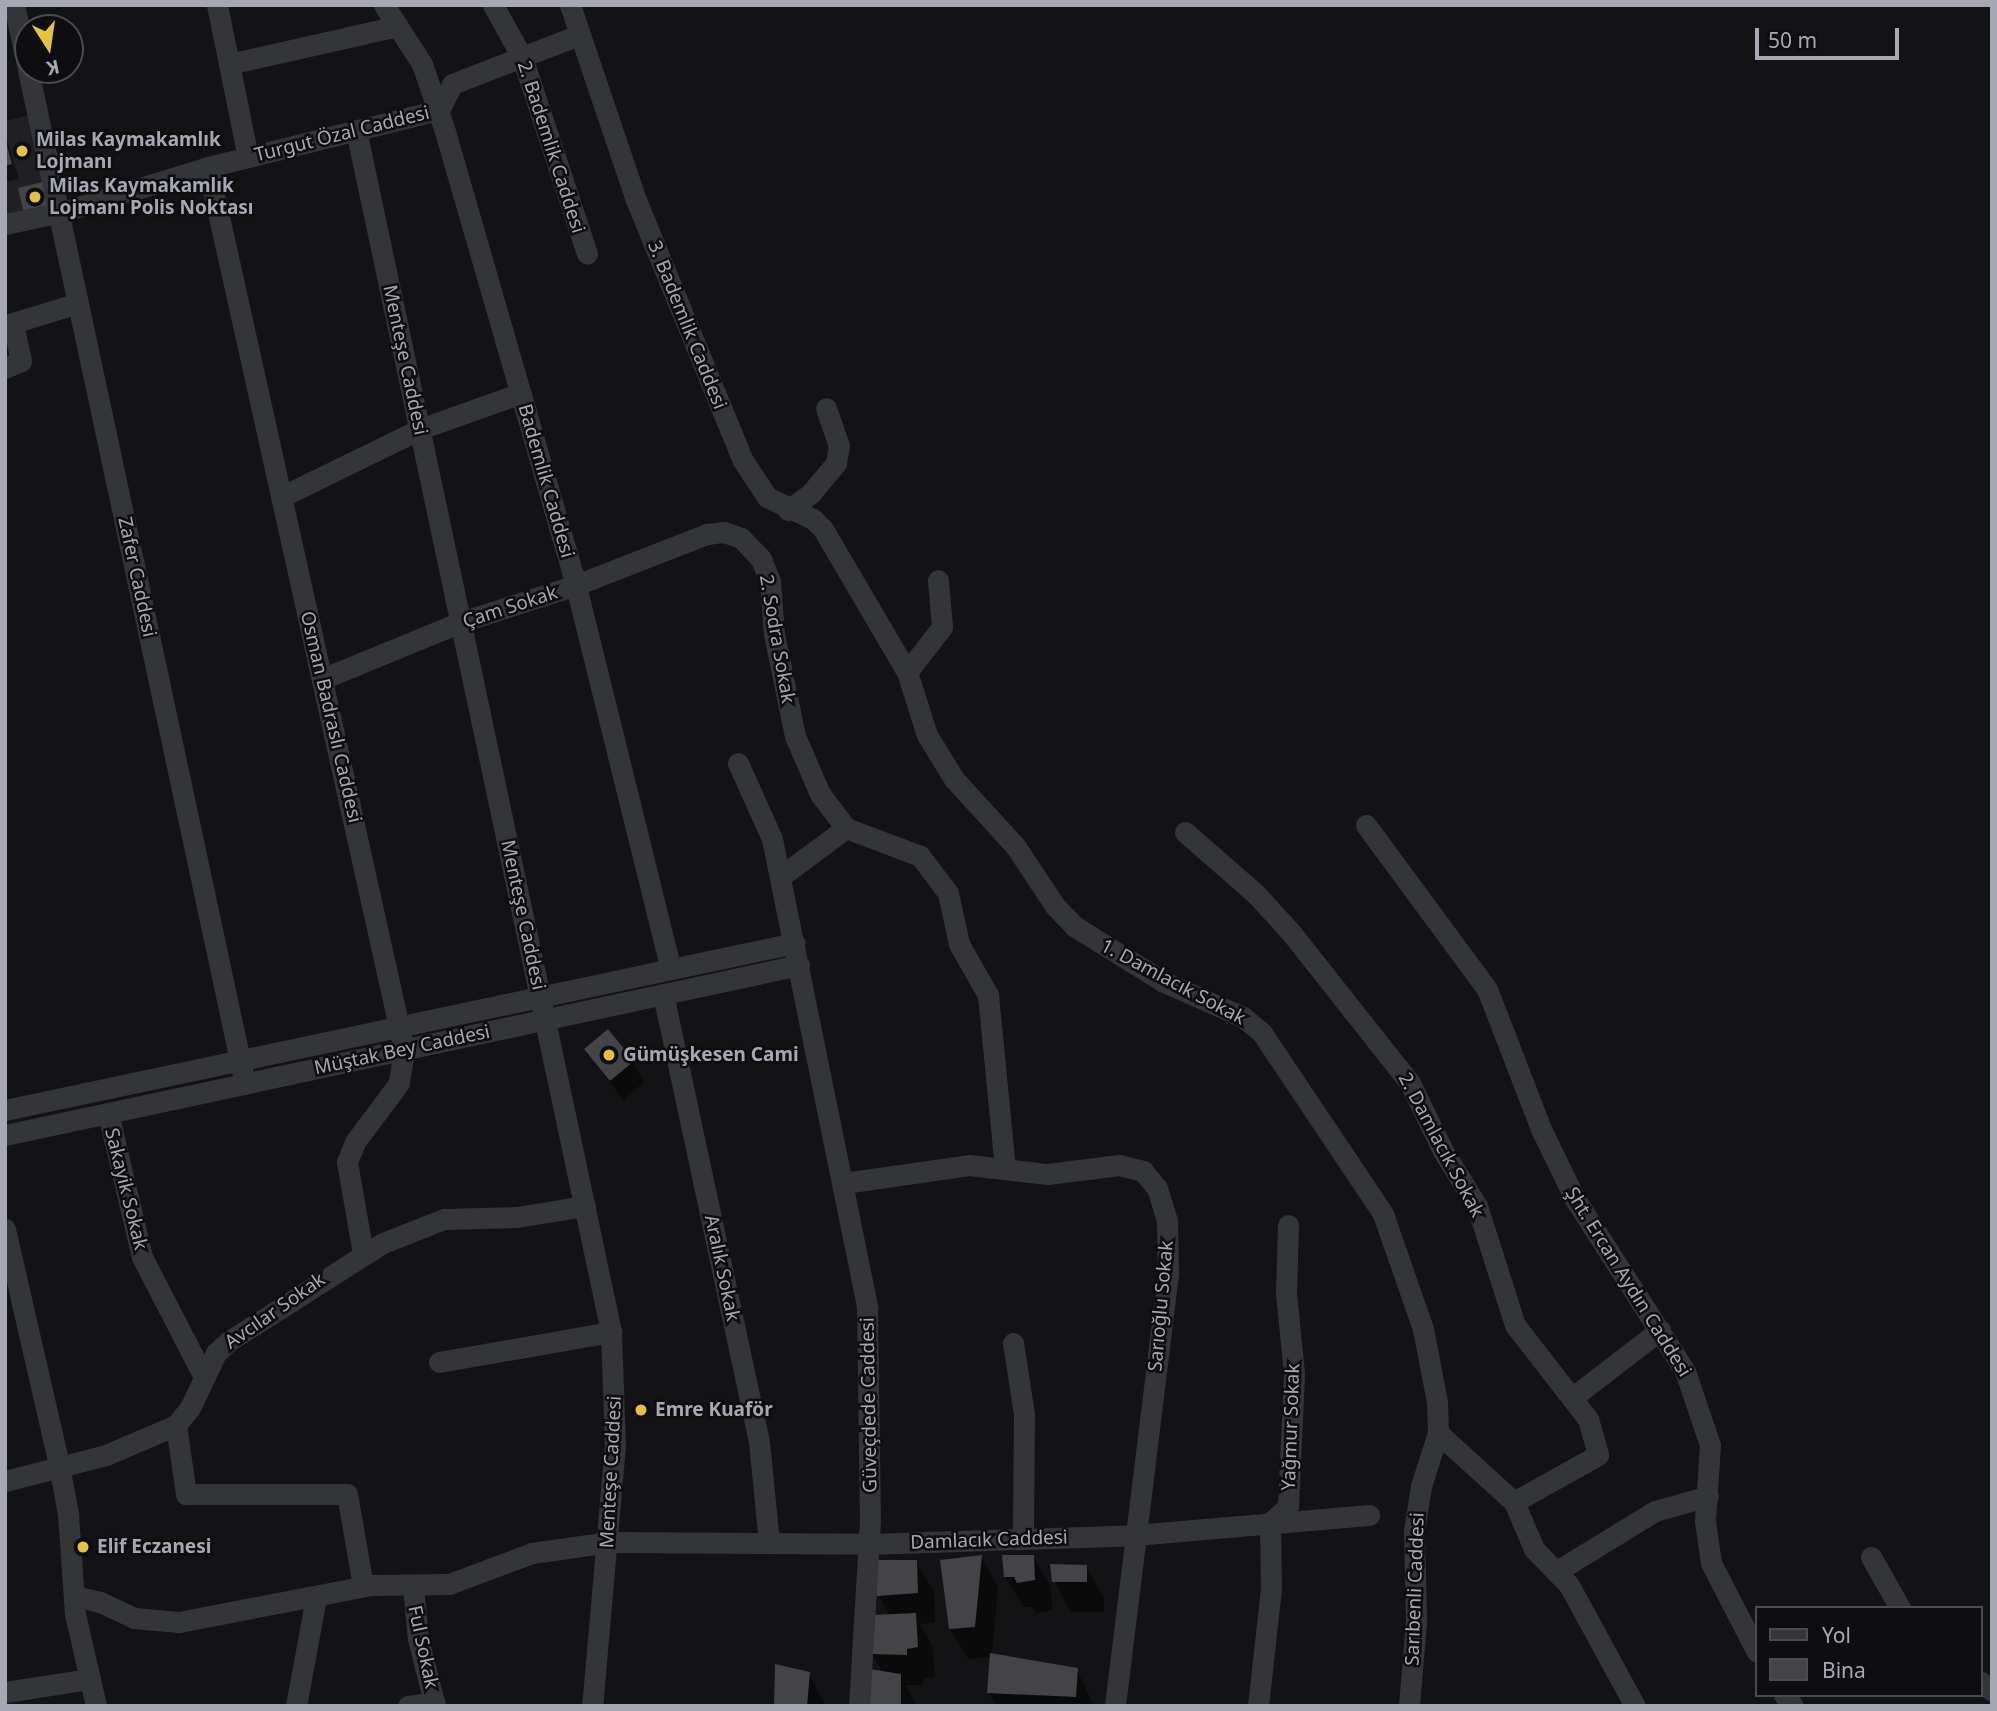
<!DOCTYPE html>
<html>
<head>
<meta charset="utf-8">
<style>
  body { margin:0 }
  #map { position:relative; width:1997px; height:1711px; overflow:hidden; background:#131315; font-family:"Noto Sans",sans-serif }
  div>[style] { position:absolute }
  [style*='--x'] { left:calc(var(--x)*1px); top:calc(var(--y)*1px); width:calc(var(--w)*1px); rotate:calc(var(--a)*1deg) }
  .built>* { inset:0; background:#201f22 }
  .shadow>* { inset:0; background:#0007 }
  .building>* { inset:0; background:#434348 }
  .minor>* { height:21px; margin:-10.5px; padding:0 10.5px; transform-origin:10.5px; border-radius:10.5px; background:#343539 }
  .dots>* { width:19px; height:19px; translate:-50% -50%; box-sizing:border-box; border:4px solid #0e0e10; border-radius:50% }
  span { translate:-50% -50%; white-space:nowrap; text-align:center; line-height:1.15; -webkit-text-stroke:5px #0e0e10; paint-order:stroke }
  .street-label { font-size:19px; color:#a6a8b4 }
  .poi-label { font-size:19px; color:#a6a8b4; font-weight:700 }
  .left { translate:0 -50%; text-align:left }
  .frame { position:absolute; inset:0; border:7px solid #a6a8b4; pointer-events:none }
  .legend { position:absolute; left:1755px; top:1606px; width:228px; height:91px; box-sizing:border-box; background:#0e0e10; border:2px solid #4b4c52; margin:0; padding:9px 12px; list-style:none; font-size:21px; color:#a6a8b4 }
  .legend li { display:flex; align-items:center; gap:14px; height:35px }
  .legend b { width:35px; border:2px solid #4b4c52 }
  .north { position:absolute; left:14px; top:14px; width:70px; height:70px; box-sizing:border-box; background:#0e0e10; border:2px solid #4b4c52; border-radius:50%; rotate:168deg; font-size:19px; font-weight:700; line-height:28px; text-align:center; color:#a6a8b4 }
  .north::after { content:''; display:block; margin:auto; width:24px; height:32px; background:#e5c43b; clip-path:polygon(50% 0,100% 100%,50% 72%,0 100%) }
  .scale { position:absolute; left:1755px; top:28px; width:144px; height:32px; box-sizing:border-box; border:4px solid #a6a8b4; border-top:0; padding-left:9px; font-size:21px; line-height:24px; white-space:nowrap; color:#a6a8b4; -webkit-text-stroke:5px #0e0e10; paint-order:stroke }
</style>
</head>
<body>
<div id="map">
  <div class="built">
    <div style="clip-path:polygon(31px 115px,52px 207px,5px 218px,5px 121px)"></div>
  </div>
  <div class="shadow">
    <div style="clip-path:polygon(5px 134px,19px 179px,5px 182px)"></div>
    <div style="clip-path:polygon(586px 1050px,633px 1062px,644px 1082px,623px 1100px)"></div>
    <div style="clip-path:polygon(1033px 1556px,1051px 1587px,1052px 1610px,1036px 1613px,1032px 1607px,1023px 1607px,1005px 1576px)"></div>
    <div style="clip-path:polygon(981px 1557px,998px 1587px,992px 1655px,1077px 1670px,1094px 1706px,996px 1706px,989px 1693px,991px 1657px,968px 1659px,950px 1629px)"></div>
    <div style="clip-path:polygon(916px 1562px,934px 1592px,935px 1623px,920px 1624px,932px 1645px,935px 1677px,923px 1679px,923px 1685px,905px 1685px,917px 1706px,872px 1706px,883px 1673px,872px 1654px,890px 1616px,879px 1596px)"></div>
    <div style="clip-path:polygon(1086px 1567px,1104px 1597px,1104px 1612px,1071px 1612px,1054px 1581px)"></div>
    <div style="clip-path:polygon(809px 1674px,826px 1706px,776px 1706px)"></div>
  </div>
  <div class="building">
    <div style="clip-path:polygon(5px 138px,12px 164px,5px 166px)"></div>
    <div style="clip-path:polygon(46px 181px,52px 207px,24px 214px,18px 188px)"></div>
    <div style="clip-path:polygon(608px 1029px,634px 1061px,610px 1081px,584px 1049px)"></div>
    <div style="clip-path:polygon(982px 1555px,975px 1627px,949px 1629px,940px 1560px)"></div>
    <div style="clip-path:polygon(1002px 1555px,1034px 1555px,1035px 1580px,1017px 1583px,1014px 1577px,1004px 1577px)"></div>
    <div style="clip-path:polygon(875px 1560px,917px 1560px,918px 1593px,877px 1596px)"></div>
    <div style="clip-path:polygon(1050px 1564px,1087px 1565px,1087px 1582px,1052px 1582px)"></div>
    <div style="clip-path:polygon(916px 1613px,918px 1647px,907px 1649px,907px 1655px,871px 1654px,872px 1615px)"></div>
    <div style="clip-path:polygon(990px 1653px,1078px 1668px,1076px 1697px,987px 1693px)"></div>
    <div style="clip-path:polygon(775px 1664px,810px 1672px,807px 1706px,774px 1706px)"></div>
    <div style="clip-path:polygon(870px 1669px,901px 1674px,901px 1706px,870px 1706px)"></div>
  </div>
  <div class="minor">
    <div style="--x:14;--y:5;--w:66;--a:77.7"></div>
    <div style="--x:217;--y:5;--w:155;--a:78.5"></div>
    <div style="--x:384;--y:5;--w:70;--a:57.2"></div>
    <div style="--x:422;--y:64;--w:68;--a:71"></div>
    <div style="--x:444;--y:128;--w:468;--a:73.9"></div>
    <div style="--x:574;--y:578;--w:403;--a:76.1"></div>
    <div style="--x:493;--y:5;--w:60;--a:60.9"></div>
    <div style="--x:522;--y:57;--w:207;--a:71.7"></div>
    <div style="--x:570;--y:5;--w:206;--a:71.3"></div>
    <div style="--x:636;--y:200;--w:280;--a:67.7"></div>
    <div style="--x:742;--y:459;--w:45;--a:56.7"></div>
    <div style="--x:767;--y:497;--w:51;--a:25.6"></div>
    <div style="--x:813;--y:519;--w:14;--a:45"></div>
    <div style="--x:823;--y:529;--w:166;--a:59.6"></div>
    <div style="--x:907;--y:672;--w:66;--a:72.4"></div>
    <div style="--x:927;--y:735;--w:52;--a:58.5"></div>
    <div style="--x:954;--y:779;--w:92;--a:47.6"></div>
    <div style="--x:1016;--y:847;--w:71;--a:56.5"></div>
    <div style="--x:1055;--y:906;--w:28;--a:46"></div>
    <div style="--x:1074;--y:926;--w:106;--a:31.9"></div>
    <div style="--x:1164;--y:982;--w:86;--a:23.9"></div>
    <div style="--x:1243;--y:1017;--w:25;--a:40"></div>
    <div style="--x:1262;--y:1033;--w:218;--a:56.2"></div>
    <div style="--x:1383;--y:1214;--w:122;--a:70.8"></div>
    <div style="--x:1423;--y:1329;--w:74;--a:79.1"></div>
    <div style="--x:1437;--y:1402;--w:31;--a:88"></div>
    <div style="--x:1438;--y:1433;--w:56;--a:107.8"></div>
    <div style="--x:1421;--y:1486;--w:46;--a:98.8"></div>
    <div style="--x:1414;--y:1531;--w:91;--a:88.7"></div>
    <div style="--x:1416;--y:1622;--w:84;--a:94.8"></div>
    <div style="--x:229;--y:64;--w:173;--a:-12.7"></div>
    <div style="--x:28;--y:70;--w:1037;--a:77.92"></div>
    <div style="--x:356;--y:130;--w:1229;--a:78.02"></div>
    <div style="--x:611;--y:1332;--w:113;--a:88"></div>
    <div style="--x:615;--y:1445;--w:262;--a:95"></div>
    <div style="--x:208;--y:167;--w:904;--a:77.48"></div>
    <div style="--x:404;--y:1050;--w:33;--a:99"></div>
    <div style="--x:399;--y:1083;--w:74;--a:126.7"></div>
    <div style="--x:355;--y:1142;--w:22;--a:112"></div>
    <div style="--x:347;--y:1162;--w:93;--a:80.1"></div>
    <div style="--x:5;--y:224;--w:58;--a:-11.9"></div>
    <div style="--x:62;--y:212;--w:153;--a:-17.1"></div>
    <div style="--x:208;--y:167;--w:238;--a:-13.9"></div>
    <div style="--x:439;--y:110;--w:29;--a:-63"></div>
    <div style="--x:452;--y:84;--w:136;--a:-21.1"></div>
    <div style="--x:5;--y:368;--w:17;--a:-24"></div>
    <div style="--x:21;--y:361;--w:39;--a:-102"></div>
    <div style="--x:13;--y:323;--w:68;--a:-17.1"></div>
    <div style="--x:281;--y:497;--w:155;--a:-26.1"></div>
    <div style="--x:420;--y:429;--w:107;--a:-19.6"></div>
    <div style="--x:788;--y:510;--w:29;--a:-36"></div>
    <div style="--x:811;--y:493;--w:39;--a:-50"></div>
    <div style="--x:836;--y:463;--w:17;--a:-80"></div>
    <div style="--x:839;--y:446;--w:40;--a:-108.9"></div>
    <div style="--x:907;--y:672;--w:57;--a:-52.1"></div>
    <div style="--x:942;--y:627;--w:47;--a:-94.9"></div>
    <div style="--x:322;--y:679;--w:150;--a:-22.3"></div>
    <div style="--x:461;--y:622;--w:121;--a:-17.8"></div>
    <div style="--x:576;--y:585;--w:141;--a:-21.3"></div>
    <div style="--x:707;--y:534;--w:17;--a:-7"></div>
    <div style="--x:724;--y:532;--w:18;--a:19"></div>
    <div style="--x:741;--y:538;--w:29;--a:46"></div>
    <div style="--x:761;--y:559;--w:24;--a:68"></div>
    <div style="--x:770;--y:581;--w:53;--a:85.7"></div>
    <div style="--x:774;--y:634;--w:104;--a:78.4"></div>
    <div style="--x:795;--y:736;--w:63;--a:66.7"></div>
    <div style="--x:820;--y:794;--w:43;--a:52.6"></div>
    <div style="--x:846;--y:828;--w:79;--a:20.7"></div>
    <div style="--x:920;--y:856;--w:46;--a:52.9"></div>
    <div style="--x:948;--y:893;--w:52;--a:77.8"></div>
    <div style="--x:959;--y:944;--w:59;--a:60.4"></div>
    <div style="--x:988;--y:995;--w:174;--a:84.4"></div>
    <div style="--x:738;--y:763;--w:83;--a:65.9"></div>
    <div style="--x:772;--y:839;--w:479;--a:78.5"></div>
    <div style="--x:867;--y:1308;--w:213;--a:89.2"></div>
    <div style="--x:870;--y:1521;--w:185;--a:93.4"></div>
    <div style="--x:1366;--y:825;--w:204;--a:53.6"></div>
    <div style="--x:1487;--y:989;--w:150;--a:68.9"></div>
    <div style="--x:1541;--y:1129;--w:78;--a:64.1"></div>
    <div style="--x:1575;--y:1199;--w:204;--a:57.4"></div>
    <div style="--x:1685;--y:1371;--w:78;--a:71.3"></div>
    <div style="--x:1710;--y:1445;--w:76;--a:93.8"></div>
    <div style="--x:1705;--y:1521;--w:42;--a:81.9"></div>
    <div style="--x:1711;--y:1563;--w:100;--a:62.7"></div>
    <div style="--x:1185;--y:832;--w:96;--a:41.2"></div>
    <div style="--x:1257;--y:895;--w:54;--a:48"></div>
    <div style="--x:1293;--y:935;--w:189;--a:51.7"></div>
    <div style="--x:1410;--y:1083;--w:76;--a:64.1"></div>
    <div style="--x:1443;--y:1151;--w:65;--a:58.3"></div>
    <div style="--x:1477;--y:1206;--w:125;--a:72.3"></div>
    <div style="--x:1515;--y:1325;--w:119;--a:52.2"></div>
    <div style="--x:1588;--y:1419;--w:37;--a:74"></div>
    <div style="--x:1598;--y:1455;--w:96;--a:150.8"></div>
    <div style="--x:780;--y:877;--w:82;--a:-36.6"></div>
    <div style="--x:663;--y:994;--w:458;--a:77.9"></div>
    <div style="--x:759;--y:1442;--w:101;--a:84.3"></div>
    <div style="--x:5;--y:1110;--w:807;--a:-11.94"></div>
    <div style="--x:108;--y:1113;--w:148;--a:76.7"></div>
    <div style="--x:142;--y:1257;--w:133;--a:62.7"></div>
    <div style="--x:5;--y:1135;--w:812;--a:-12.08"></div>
    <div style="--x:844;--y:1183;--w:126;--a:-8.2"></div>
    <div style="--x:969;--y:1165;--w:79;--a:6.6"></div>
    <div style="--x:1047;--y:1174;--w:73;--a:-7.1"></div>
    <div style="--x:1119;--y:1165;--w:25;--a:14"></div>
    <div style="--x:1143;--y:1171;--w:22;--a:51"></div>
    <div style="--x:1157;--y:1188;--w:34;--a:73"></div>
    <div style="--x:1167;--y:1221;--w:53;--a:88.9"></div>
    <div style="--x:1168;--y:1274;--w:435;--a:97"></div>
    <div style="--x:5;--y:1229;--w:242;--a:77.1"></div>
    <div style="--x:59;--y:1465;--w:50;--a:79.6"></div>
    <div style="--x:68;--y:1514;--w:100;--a:86"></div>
    <div style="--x:75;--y:1614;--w:94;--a:77.1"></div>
    <div style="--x:1013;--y:1343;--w:72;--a:81.2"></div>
    <div style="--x:1024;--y:1414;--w:125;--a:90.5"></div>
    <div style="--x:439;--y:1362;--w:175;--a:-9.9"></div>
    <div style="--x:1573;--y:1397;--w:110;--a:-37.6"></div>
    <div style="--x:176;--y:1425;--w:70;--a:81.8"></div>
    <div style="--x:186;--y:1494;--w:161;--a:0"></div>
    <div style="--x:347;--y:1494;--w:93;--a:80.1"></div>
    <div style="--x:1438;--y:1433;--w:103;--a:42.2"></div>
    <div style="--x:1514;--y:1502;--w:51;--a:66.9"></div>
    <div style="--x:1534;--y:1549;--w:50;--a:45.8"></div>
    <div style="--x:1569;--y:1585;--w:138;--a:61.4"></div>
    <div style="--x:5;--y:1481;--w:104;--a:-14.4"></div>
    <div style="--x:106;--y:1455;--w:76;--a:-23.2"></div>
    <div style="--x:176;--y:1425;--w:22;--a:-51"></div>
    <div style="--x:190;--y:1408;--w:61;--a:-64.7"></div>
    <div style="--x:216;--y:1353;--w:18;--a:-43"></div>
    <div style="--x:229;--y:1341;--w:183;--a:-32.5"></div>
    <div style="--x:383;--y:1243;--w:66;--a:-21.5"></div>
    <div style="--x:444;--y:1219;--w:73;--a:-1.6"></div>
    <div style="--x:517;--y:1217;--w:69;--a:-9.2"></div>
    <div style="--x:1871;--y:1557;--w:59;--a:60.4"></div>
    <div style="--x:1557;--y:1571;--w:115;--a:-31.5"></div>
    <div style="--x:1655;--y:1511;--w:55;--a:-15.8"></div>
    <div style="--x:413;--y:1587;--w:52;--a:84.5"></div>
    <div style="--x:418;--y:1639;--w:69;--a:75.8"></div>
    <div style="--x:74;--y:1596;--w:27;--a:13"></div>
    <div style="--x:100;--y:1602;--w:38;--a:25"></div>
    <div style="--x:134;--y:1618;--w:45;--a:5.1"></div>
    <div style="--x:179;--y:1622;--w:196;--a:-10.9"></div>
    <div style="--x:371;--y:1585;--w:78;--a:-0.7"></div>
    <div style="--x:449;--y:1584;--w:89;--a:-20.5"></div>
    <div style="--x:532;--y:1553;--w:78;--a:-8.1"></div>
    <div style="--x:609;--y:1542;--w:260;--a:0.4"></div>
    <div style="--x:869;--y:1544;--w:266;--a:-1.9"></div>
    <div style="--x:1135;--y:1535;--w:235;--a:-4.9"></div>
    <div style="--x:1981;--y:1682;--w:14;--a:39"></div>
    <div style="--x:5;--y:1692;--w:86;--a:-8.7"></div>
    <div style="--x:1784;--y:1695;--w:14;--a:51"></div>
    <div style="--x:296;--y:1706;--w:111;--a:-79.6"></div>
    <div style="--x:408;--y:1706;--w:27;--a:-8"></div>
    <div style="--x:1258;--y:1706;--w:118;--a:-83.7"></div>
    <div style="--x:1271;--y:1589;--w:66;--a:-90.9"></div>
    <div style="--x:1270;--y:1523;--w:24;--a:-42"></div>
    <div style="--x:1288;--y:1507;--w:134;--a:-87.4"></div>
    <div style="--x:1294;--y:1373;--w:80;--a:-95.7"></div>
    <div style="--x:1286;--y:1293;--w:68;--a:-88.3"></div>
  </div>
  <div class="dots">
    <div style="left:22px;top:151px;background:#e5c43b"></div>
    <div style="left:35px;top:197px;background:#e5c43b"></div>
    <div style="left:609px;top:1055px;background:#e5c43b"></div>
    <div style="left:641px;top:1410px;background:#e5c43b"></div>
    <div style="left:83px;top:1547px;background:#e5c43b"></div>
  </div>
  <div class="street-label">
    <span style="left:342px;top:134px;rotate:-14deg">Turgut Özal Caddesi</span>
    <span style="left:551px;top:147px;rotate:72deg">2. Bademlik Caddesi</span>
    <span style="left:687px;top:325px;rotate:68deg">3. Bademlik Caddesi</span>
    <span style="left:405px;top:360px;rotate:78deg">Menteşe Caddesi</span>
    <span style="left:546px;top:481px;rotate:74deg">Bademlik Caddesi</span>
    <span style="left:137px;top:577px;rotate:78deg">Zafer Caddesi</span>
    <span style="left:510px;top:607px;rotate:-18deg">Çam Sokak</span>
    <span style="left:777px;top:639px;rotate:80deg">2. Sodra Sokak</span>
    <span style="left:331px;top:717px;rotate:77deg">Osman Badraslı Caddesi</span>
    <span style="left:523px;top:915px;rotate:78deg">Menteşe Caddesi</span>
    <span style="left:1173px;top:982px;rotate:28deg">1. Damlacık Sokak</span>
    <span style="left:402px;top:1050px;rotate:-12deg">Müştak Bey Caddesi</span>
    <span style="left:1441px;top:1145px;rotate:62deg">2. Damlacık Sokak</span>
    <span style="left:126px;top:1189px;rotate:76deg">Sakayik Sokak</span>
    <span style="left:722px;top:1268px;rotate:78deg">Aralık Sokak</span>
    <span style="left:1628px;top:1282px;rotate:58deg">Şht. Ercan Aydın Caddesi</span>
    <span style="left:1161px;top:1306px;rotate:-85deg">Sarıoğlu Sokak</span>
    <span style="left:275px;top:1311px;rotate:-35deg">Avcılar Sokak</span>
    <span style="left:869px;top:1405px;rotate:-91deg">Güveçdede Caddesi</span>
    <span style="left:1291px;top:1427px;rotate:-88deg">Yağmur Sokak</span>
    <span style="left:611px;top:1472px;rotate:-87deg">Menteşe Caddesi</span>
    <span style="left:989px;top:1540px;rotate:-2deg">Damlacık Caddesi</span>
    <span style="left:1415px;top:1589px;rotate:-88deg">Sarıbenli Caddesi</span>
    <span style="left:423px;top:1647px;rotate:78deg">Ful Sokak</span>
  </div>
  <div class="poi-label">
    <span class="left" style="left:36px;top:151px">Milas Kaymakamlık<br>Lojmanı</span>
    <span class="left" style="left:49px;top:197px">Milas Kaymakamlık<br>Lojmanı Polis Noktası</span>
    <span class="left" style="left:623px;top:1055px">Gümüşkesen Cami</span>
    <span class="left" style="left:655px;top:1410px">Emre Kuaför</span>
    <span class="left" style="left:97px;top:1547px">Elif Eczanesi</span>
  </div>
  <div class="frame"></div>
  <ul class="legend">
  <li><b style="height:9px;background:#343539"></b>Yol</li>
  <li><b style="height:19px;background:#434348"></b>Bina</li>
  </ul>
  <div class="north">K</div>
  <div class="scale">50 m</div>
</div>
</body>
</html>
